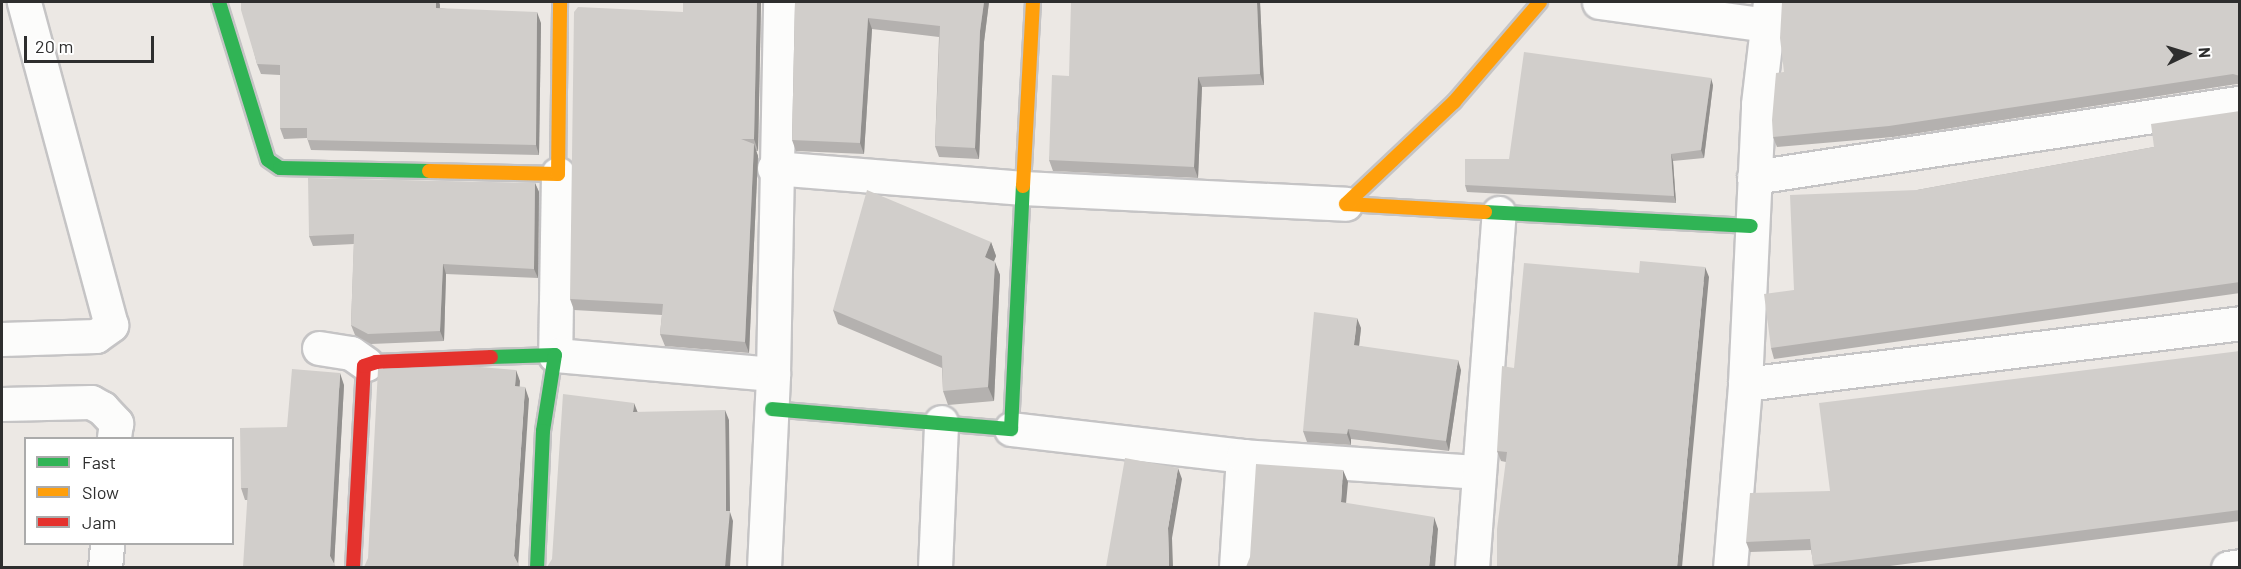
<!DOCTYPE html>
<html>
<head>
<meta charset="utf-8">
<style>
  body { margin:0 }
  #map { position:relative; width:2241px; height:569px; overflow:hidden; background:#ece8e4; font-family:Barlow,sans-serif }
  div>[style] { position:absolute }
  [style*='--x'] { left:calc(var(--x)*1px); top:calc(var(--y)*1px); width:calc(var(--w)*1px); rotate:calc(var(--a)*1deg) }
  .roads { filter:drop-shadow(2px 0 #c5c4c5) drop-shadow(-2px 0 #c5c4c5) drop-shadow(0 2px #c5c4c5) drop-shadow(0 -2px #c5c4c5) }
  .street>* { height:33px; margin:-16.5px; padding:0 16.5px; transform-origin:16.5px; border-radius:16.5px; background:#fcfcfb }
  .fast>* { height:14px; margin:-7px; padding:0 7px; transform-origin:7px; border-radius:7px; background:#30b455 }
  .slow>* { height:14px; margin:-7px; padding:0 7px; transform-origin:7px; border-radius:7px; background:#ff9f0a }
  .jam>* { height:14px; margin:-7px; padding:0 7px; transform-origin:7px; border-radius:7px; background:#e5322d }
  .wall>* { inset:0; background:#b4b1af }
  .shaded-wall>* { inset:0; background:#92908e }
  .building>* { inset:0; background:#d1cecb }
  span { translate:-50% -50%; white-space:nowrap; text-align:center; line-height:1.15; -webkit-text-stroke:6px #fff; paint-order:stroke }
  .frame { position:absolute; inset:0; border:3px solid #2e2e2e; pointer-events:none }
  .legend { position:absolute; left:24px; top:437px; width:210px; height:108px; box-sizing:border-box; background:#fff; border:2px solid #ababab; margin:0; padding:8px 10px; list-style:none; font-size:18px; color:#2e2e2e }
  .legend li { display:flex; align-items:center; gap:12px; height:30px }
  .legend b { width:30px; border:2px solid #ababab }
  .north { position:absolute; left:2157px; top:24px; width:60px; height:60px; -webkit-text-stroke:4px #fff; paint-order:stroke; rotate:86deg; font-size:16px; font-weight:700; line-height:24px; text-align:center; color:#2e2e2e }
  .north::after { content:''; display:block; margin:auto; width:21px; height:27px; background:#2e2e2e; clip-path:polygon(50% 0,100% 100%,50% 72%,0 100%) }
  .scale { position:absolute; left:24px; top:36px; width:130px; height:27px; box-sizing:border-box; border:3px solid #2e2e2e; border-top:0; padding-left:8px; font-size:18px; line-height:21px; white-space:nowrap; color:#2e2e2e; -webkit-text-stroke:4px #fff; paint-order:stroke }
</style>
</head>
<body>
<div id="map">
  <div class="roads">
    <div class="street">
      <div style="--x:1599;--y:2;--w:171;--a:7.8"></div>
      <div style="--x:774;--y:168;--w:250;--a:4.6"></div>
      <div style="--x:1023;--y:188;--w:323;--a:2.8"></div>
      <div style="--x:558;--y:174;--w:181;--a:90.9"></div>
      <div style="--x:555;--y:355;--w:219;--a:5"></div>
      <div style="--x:1754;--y:177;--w:492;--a:-8.7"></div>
      <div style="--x:2;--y:339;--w:94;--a:-1.8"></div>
      <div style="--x:96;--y:336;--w:19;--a:-36"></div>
      <div style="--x:111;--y:325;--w:335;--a:-105.1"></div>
      <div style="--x:319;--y:348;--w:32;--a:9"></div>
      <div style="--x:351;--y:353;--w:19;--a:35"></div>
      <div style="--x:1745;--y:384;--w:499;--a:-7"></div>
      <div style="--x:2;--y:404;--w:89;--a:-1.3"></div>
      <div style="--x:91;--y:402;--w:13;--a:29"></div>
      <div style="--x:102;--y:408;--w:21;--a:47"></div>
      <div style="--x:116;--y:423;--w:15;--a:98"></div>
      <div style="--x:1011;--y:429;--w:234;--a:6.6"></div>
      <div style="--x:1243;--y:456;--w:112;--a:93.6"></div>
      <div style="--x:1243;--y:456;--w:235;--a:3.9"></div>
      <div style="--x:105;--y:568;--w:24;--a:-85"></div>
      <div style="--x:764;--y:568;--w:194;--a:-87.3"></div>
      <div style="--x:773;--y:374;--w:372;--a:-88.9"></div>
      <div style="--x:935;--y:568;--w:146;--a:-87.6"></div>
      <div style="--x:1472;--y:568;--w:356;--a:-85.7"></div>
      <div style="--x:1730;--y:568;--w:185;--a:-85.3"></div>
      <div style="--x:1745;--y:384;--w:280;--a:-87.3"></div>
      <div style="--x:1758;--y:104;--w:103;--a:-83.3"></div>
      <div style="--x:2228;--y:568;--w:12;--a:-9"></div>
    </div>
    <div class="fast">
      <div style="--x:219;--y:2;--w:165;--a:72.8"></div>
      <div style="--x:268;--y:160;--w:14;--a:34"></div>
      <div style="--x:280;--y:168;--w:149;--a:1.2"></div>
      <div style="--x:1485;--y:212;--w:266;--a:3"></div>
      <div style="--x:491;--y:357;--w:64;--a:-1.8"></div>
      <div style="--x:555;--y:355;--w:77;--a:99"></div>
      <div style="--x:543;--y:431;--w:137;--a:92.5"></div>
      <div style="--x:772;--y:409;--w:240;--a:4.8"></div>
      <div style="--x:1011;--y:429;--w:243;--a:-87.2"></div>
    </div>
    <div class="slow">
      <div style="--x:429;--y:171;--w:129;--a:1.3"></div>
      <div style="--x:558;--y:174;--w:172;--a:-89.3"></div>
      <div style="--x:1023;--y:186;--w:184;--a:-86.9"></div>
      <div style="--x:1485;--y:212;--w:139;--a:-176.7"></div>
      <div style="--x:1346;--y:204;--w:149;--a:-43.4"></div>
      <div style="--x:1454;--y:102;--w:132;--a:-49.3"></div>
    </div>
    <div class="jam">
      <div style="--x:353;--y:568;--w:202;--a:-86.9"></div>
      <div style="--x:364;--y:366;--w:13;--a:-18"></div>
      <div style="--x:376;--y:362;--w:115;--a:-2.5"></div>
    </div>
  </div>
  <div class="wall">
    <div style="clip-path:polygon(241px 2px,439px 2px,440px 8px,541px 23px,539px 155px,311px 150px,307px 138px,284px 139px,280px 128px,280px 75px,261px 74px,257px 64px)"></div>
    <div style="clip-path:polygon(761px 2px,758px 151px,756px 151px,758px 156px,749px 353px,665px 346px,660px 334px,662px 315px,574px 310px,570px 299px,683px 12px)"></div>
    <div style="clip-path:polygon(795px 2px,989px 2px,984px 42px,979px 159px,939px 157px,935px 146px,939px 37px,872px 29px,864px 154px,796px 151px,792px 140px)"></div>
    <div style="clip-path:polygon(1260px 2px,1264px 85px,1202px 87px,1198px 178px,1053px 171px,1049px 160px,1069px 76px)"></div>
    <div style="clip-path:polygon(2240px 2px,2240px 85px,2237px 84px,1893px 137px,1777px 147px,1773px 137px,1784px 72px)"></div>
    <div style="clip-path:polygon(1713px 85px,1704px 158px,1673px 161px,1676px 203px,1467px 192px,1465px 185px,1509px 159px)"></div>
    <div style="clip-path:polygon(2240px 111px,2240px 293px,1774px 359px,1771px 348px,1794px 290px,1917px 190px,2154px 147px)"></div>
    <div style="clip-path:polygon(535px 183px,539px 192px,538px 278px,446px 274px,444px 341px,371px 344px,355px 335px,351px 325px,354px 244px,313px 246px,309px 236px)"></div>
    <div style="clip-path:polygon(991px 242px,996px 256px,994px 261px,1000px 275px,994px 401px,948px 405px,943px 391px,942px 368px,838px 324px,833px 310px)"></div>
    <div style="clip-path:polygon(1639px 273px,1709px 277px,1506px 462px,1501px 461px,1497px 451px)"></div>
    <div style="clip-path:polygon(1361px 328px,1359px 346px,1461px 370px,1449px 451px,1351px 439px,1351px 445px,1307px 442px,1303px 431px)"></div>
    <div style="clip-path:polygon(2240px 351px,2240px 521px,1882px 567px,1814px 567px,1811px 550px,1750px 552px,1746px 542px,1830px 491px)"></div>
    <div style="clip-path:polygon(344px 385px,334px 564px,247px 500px,245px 500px,241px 488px,287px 427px)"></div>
  </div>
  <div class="shaded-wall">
    <div style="clip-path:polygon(436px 2px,439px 2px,440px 5px,439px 18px,436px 8px)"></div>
    <div style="clip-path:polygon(757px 2px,761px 2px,758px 151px,754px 139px)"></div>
    <div style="clip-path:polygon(984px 2px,989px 2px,984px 42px,979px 159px,975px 148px,980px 31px)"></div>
    <div style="clip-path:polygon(1257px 2px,1260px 2px,1264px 85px,1260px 74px)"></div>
    <div style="clip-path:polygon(537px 12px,541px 23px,539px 155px,536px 145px)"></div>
    <div style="clip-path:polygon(868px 18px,872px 29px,864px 154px,860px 143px)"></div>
    <div style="clip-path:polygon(1198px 77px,1202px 87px,1198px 178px,1194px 167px)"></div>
    <div style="clip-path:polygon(1711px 78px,1713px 85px,1704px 158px,1701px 150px)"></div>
    <div style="clip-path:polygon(754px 144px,758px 156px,749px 353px,745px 342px)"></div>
    <div style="clip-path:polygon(1671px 154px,1673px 161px,1676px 203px,1674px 196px)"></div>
    <div style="clip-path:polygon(535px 183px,539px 192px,538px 278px,534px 269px)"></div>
    <div style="clip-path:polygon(991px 242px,996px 256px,990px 271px,985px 257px)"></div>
    <div style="clip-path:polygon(995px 262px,1000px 275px,994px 401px,988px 387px)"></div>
    <div style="clip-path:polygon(443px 264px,446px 274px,444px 341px,440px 331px)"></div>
    <div style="clip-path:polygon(1705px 267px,1709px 277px,1682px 567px,1677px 567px)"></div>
    <div style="clip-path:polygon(1357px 318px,1361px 328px,1358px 355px,1354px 345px)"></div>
    <div style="clip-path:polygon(1458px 360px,1461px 370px,1449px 451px,1446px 441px)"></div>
    <div style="clip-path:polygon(516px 370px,520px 381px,519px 397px,515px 386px)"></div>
    <div style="clip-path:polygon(340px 373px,344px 385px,334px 567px,330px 556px)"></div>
    <div style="clip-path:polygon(525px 387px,529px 399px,518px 567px,514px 556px)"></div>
    <div style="clip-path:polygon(634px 403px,638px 413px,633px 412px)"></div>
    <div style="clip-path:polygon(725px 410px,729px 420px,730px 512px,733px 521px,730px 567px,725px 567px,726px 511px)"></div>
    <div style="clip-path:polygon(1348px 429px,1351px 439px,1351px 445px,1347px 434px)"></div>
    <div style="clip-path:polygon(1178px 468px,1182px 479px,1172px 538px,1173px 567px,1169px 567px,1168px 528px)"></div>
    <div style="clip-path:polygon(1343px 470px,1348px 482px,1345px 514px,1341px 502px)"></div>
    <div style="clip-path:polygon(1434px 517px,1438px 529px,1435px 567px,1429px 567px)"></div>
  </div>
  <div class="building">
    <div style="clip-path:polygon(241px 2px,436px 2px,436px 8px,537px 12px,536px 145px,307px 140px,307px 128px,280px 128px,280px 65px,257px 64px,241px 10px)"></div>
    <div style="clip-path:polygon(683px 2px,757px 2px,754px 139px,741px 139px,754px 144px,745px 342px,660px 334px,663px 304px,570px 299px,574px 12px,578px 7px,683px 12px)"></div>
    <div style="clip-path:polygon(795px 2px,984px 2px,980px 31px,975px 148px,935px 146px,940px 26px,868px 18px,860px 143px,792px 140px)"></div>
    <div style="clip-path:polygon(1071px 2px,1257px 2px,1260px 74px,1198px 77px,1194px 167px,1049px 160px,1052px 75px,1069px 76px)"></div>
    <div style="clip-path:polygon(1782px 2px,2240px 2px,2240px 76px,2233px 74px,1889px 126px,1773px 137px,1772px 120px,1776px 73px,1784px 72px,1780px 38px)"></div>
    <div style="clip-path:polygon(1524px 52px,1711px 78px,1701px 150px,1671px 154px,1674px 196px,1465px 185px,1465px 159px,1509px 159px)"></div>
    <div style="clip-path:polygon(2240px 111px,2240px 282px,1771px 348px,1764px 294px,1794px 290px,1790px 195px,1917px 190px,2154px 147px,2151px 124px)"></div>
    <div style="clip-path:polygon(308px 178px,535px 183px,534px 269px,443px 264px,440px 331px,368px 334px,351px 325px,354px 234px,309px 236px)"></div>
    <div style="clip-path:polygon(867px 190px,991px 242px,985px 257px,995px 262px,988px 387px,943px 391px,942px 356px,833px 310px)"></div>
    <div style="clip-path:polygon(1640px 261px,1705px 267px,1677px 567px,1497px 567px,1497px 529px,1507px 452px,1497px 451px,1502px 366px,1514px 368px,1524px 263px,1639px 273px)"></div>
    <div style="clip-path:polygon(1314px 312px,1357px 318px,1354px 345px,1458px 360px,1446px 441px,1348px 429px,1347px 434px,1303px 431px)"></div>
    <div style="clip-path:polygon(2240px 351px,2240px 510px,1813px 565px,1810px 539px,1746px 542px,1750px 493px,1830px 491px,1819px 403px)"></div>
    <div style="clip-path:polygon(468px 366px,516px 370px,515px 386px,525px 387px,514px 556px,520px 567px,364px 567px,368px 558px,378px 369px)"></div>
    <div style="clip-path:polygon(292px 369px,340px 373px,330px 556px,336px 567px,243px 567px,248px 488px,241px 488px,240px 428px,287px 427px)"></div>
    <div style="clip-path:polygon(563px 394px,634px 403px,633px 412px,725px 410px,726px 511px,730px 511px,725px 567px,547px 567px,552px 559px)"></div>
    <div style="clip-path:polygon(1125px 458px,1178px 468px,1168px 528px,1169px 567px,1106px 567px)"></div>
    <div style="clip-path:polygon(1256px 464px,1343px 470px,1341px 502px,1434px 517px,1429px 567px,1246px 567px,1250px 557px)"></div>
  </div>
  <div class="frame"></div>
  <ul class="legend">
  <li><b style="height:8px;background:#30b455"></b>Fast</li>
  <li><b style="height:8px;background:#ff9f0a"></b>Slow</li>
  <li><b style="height:8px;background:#e5322d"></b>Jam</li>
  </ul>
  <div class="north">N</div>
  <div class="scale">20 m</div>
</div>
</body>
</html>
